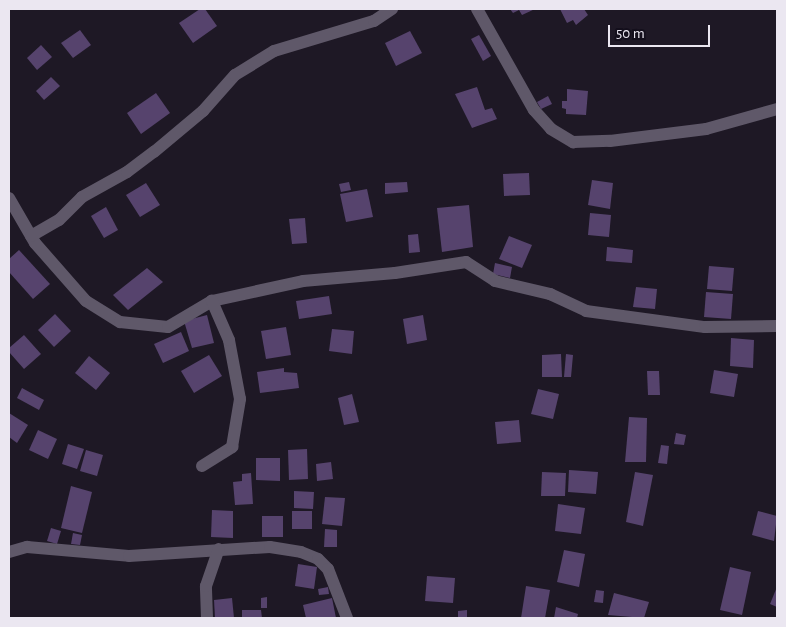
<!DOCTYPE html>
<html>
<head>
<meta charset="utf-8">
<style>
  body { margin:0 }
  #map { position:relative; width:786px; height:627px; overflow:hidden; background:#1e1825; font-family:"Alegreya Sans",sans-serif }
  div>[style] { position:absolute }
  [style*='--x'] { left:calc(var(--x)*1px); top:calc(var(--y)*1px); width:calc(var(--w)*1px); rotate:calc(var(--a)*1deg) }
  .building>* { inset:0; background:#56436d }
  .minor>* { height:12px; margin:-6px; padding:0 6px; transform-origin:6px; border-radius:6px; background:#5f5869 }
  span { translate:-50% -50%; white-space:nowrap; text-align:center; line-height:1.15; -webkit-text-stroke:5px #140f1c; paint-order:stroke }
  .frame { position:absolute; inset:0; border:10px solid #ebe7f1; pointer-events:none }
  .scale { position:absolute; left:608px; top:25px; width:102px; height:22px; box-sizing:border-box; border:2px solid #ebe7f1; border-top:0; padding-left:6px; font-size:15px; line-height:18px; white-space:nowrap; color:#ebe7f1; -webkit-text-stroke:4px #140f1c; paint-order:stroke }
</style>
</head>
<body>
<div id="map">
  <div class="building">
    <div style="clip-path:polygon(200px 9px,205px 9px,217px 26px,193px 43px,179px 23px)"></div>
    <div style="clip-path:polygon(510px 9px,535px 9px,522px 15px,519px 10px,513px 13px)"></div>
    <div style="clip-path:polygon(560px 9px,584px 9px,588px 15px,576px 25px,573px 20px,567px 23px)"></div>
    <div style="clip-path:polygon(80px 30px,91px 45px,73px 58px,61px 43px)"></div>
    <div style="clip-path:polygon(410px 31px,422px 53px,396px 66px,385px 43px)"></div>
    <div style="clip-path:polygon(479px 35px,491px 56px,483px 61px,471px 39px)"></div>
    <div style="clip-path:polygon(41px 45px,52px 57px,37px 70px,27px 58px)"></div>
    <div style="clip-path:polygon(51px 77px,60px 86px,44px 100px,36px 91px)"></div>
    <div style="clip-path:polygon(477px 87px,485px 110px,492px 108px,497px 119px,472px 128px,455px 94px)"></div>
    <div style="clip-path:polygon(567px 89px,588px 91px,586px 115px,566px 114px,566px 109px,562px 108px,562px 101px,567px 101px)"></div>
    <div style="clip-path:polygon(156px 93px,170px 113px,141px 134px,127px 113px)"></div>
    <div style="clip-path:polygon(548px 96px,552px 104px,541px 109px,537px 102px)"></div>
    <div style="clip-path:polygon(529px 173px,530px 195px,504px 196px,503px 174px)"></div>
    <div style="clip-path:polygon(592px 180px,613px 183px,610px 209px,588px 205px)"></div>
    <div style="clip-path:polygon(349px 182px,351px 190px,341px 192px,339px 184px)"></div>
    <div style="clip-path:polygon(407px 182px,408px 192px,385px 194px,385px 183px)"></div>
    <div style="clip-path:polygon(146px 183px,160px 205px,140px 217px,126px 195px)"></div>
    <div style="clip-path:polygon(367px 189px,373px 217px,346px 222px,340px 194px)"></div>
    <div style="clip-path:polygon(469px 205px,473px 247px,442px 252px,437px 208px)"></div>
    <div style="clip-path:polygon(106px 207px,118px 230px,104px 238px,91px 216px)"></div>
    <div style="clip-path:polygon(590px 213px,611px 215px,609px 237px,588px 235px)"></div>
    <div style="clip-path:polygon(305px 218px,307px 243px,292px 244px,289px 219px)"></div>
    <div style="clip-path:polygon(418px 234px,420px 252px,409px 253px,408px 235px)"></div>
    <div style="clip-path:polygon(509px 236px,532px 245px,522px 268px,499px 259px)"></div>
    <div style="clip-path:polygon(607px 247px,633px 250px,632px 263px,606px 261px)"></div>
    <div style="clip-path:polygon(19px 250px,50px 284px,33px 299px,9px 272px,9px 259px)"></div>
    <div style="clip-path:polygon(495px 263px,512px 267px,510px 278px,493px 274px)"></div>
    <div style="clip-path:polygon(709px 266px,734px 268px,732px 291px,707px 289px)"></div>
    <div style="clip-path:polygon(147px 268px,163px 282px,128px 310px,113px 295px)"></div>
    <div style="clip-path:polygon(636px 287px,657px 289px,655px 309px,633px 307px)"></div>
    <div style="clip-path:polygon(706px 292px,733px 294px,731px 319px,704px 317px)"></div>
    <div style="clip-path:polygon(329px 296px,332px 314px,299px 319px,296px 301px)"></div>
    <div style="clip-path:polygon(55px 314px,71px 331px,54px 347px,38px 330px)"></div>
    <div style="clip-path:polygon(207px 315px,214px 343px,192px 348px,184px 321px)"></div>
    <div style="clip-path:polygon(423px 315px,427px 340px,407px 344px,403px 319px)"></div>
    <div style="clip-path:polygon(286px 327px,291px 355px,266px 359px,261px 331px)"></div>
    <div style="clip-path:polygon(332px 329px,354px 331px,352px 354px,329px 351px)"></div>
    <div style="clip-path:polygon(181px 332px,189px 351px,163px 363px,154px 344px)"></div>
    <div style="clip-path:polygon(24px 335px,41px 354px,24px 369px,9px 352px,9px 348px)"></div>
    <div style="clip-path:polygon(731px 338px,754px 340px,753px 368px,730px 366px)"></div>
    <div style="clip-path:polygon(561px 354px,562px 377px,542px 377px,542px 355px)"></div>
    <div style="clip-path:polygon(566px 354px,573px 355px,571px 377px,564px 377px)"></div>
    <div style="clip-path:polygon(209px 355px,222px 376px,194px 393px,181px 371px)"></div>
    <div style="clip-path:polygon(89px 356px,110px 373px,96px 390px,75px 373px)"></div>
    <div style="clip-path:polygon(284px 368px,284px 372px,297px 373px,299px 388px,260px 393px,257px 372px)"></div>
    <div style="clip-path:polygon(714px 370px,738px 374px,734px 397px,710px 393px)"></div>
    <div style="clip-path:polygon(647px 371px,659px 371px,660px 395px,648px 395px)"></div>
    <div style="clip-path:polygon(22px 388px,44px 400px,39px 410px,17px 398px)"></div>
    <div style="clip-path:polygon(538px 389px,559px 394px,553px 419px,531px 414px)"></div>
    <div style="clip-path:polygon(352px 394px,359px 422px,344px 425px,338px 398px)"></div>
    <div style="clip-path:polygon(9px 413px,28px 425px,17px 443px,9px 437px)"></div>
    <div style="clip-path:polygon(629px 417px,647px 418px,646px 462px,625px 462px)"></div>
    <div style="clip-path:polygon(519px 420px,521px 442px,497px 444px,495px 422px)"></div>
    <div style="clip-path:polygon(38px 430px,57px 439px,48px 459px,29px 450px)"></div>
    <div style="clip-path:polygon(676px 433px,686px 435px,684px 445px,674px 444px)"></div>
    <div style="clip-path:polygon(68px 444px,84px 449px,77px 469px,62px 464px)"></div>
    <div style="clip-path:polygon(661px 445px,669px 446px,667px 464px,658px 463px)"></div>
    <div style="clip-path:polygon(307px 449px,308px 479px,289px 480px,288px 450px)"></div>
    <div style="clip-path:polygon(86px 450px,103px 455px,97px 476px,80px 471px)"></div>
    <div style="clip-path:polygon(256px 458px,280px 458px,280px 481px,256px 480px)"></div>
    <div style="clip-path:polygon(331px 462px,333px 479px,317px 481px,316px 464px)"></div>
    <div style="clip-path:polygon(569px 470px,598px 472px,596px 494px,568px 492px)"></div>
    <div style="clip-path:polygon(542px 472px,566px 473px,565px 496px,541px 496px)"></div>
    <div style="clip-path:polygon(635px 472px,653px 475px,643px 526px,626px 522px)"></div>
    <div style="clip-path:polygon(251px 473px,253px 504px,235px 505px,233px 482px,242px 481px,242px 474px)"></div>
    <div style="clip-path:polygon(71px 486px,92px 492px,82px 533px,61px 528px)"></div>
    <div style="clip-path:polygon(294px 491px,314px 492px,313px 509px,294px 508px)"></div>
    <div style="clip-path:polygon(325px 497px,345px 498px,342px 526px,322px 524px)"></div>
    <div style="clip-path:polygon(558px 504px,585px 508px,581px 534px,555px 531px)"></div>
    <div style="clip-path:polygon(212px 510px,233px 511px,233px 538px,211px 537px)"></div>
    <div style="clip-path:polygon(292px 511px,312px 511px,312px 529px,292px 529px)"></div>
    <div style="clip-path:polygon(758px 511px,777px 516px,774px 541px,752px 535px)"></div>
    <div style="clip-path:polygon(262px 516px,283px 516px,283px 537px,262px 537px)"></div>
    <div style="clip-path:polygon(51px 528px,61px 531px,57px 544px,47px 541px)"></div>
    <div style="clip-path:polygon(325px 529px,337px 530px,337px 547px,324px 547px)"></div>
    <div style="clip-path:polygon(73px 533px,82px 535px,80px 545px,71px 544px)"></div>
    <div style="clip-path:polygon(564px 550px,585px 554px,579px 587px,557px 582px)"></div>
    <div style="clip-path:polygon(298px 564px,317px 567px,314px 589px,295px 586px)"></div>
    <div style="clip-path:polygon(730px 567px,751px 572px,742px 615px,720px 610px)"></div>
    <div style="clip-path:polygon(427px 576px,455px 578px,453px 603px,425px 601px)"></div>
    <div style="clip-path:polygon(526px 586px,550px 590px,545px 618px,521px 618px)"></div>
    <div style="clip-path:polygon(328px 587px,329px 594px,319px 595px,318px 589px)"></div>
    <div style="clip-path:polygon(777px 587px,777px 607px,770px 604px)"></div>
    <div style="clip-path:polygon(596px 590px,604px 591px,603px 603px,594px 602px)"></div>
    <div style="clip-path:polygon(614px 593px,649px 602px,644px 618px,608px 615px)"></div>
    <div style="clip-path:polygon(267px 597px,267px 608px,261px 608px,261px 598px)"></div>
    <div style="clip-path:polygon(232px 598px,234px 618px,215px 618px,214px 600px)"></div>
    <div style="clip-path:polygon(332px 598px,336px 618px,306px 618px,303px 605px)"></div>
    <div style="clip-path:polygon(556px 607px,578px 614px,577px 618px,554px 618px)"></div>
    <div style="clip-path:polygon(242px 610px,261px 610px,262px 618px,242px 618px)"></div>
    <div style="clip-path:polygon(467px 610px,467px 618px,458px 618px,458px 611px)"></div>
  </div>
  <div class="minor">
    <div style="--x:477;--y:9;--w:116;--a:60.6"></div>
    <div style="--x:534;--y:110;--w:25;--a:48"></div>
    <div style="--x:551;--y:129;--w:26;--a:31"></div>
    <div style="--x:573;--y:142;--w:37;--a:-2"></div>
    <div style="--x:610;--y:141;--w:97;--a:-7.1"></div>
    <div style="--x:706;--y:129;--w:74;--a:-15.7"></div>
    <div style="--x:9;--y:198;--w:52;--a:60"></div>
    <div style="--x:35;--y:243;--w:77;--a:48.7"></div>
    <div style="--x:86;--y:301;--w:40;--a:32"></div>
    <div style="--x:120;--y:322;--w:48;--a:5.9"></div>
    <div style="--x:168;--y:327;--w:51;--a:-30.6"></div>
    <div style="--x:212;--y:301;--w:93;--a:-12.4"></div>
    <div style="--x:303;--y:281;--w:92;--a:-5"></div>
    <div style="--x:395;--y:273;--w:72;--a:-8.8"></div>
    <div style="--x:466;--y:262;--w:35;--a:33"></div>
    <div style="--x:495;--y:281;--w:57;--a:13.3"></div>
    <div style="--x:550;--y:294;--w:40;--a:25"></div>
    <div style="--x:586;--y:311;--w:120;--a:7.7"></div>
    <div style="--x:705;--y:327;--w:72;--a:-0.8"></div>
    <div style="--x:31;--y:236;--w:32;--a:-30"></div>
    <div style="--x:59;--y:220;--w:33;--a:-45"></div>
    <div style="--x:82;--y:197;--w:51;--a:-29.1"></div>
    <div style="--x:127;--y:172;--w:34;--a:-37"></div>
    <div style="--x:154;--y:152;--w:64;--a:-39.9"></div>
    <div style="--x:203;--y:111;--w:48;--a:-48.4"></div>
    <div style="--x:235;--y:75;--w:46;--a:-31.6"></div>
    <div style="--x:274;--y:51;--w:104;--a:-16.7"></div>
    <div style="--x:374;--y:21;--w:22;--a:-34"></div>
    <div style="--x:202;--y:466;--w:36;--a:-32"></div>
    <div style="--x:232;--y:447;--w:49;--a:-80.5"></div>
    <div style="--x:240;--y:399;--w:60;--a:-100.6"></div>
    <div style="--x:229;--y:340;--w:43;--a:-113.6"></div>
    <div style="--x:9;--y:552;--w:19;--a:-16"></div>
    <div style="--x:27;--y:547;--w:102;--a:5"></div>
    <div style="--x:129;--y:556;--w:141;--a:-3.7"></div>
    <div style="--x:270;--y:547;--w:31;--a:9"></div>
    <div style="--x:301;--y:552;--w:18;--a:22"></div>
    <div style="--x:318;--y:559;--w:14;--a:45"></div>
    <div style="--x:328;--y:569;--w:53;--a:68.8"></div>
    <div style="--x:207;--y:618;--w:32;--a:-92"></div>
    <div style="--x:206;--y:586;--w:39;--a:-71"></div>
  </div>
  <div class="frame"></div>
  <div class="scale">50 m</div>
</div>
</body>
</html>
